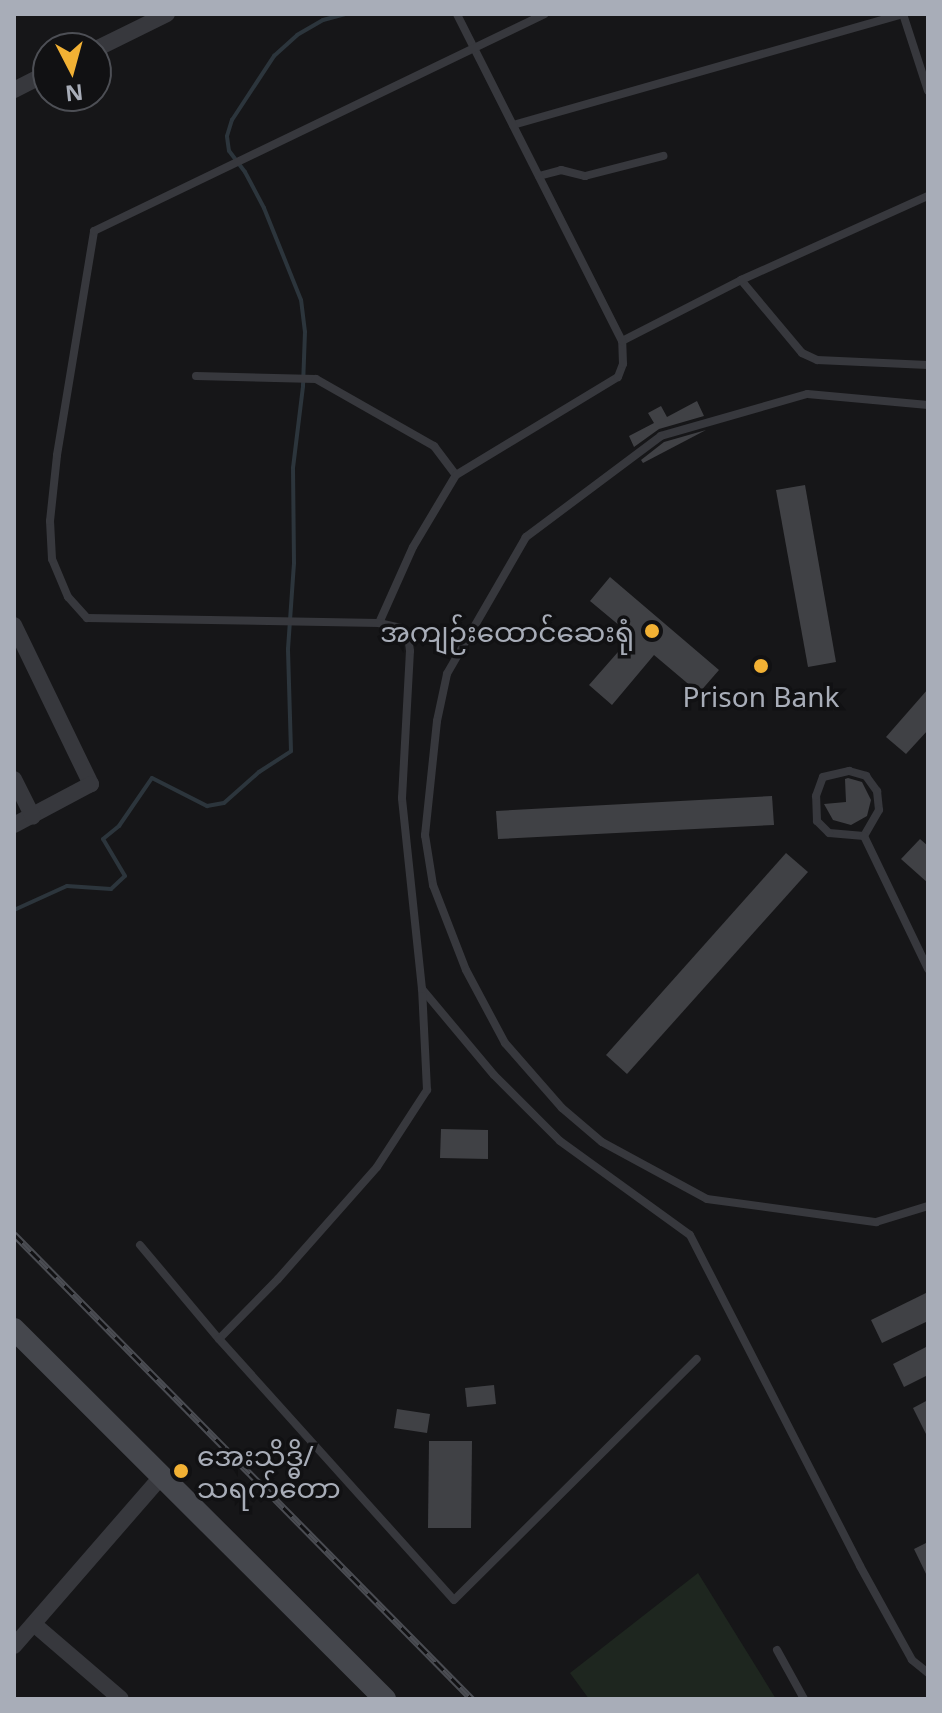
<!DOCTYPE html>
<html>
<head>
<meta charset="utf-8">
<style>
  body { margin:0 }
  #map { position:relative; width:942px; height:1713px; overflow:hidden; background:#161618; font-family:"Noto Sans","Noto Sans Myanmar",sans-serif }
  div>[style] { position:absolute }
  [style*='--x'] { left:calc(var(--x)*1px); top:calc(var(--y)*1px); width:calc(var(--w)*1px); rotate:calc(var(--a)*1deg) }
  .green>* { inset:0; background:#1e261f }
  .stream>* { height:4px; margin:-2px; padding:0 2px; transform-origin:2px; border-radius:2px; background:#2c353c }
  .building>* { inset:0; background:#404145 }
  .service>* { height:8px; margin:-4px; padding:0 4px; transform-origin:4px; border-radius:4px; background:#37383d }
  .minor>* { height:16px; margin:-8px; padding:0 8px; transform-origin:8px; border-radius:8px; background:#37383d }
  .secondary>* { height:22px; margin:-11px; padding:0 11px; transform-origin:11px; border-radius:11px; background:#45474d }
  .rail>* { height:7px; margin-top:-3.5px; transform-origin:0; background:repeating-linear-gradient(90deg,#111113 0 12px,#4a4c52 0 24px); box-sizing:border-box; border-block:2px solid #4a4c52 }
  .dots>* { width:22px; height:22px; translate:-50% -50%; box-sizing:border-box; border:4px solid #111113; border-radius:50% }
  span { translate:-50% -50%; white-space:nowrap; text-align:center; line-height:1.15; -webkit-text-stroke:7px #111113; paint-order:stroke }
  .poi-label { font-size:28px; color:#a8adb8 }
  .right { translate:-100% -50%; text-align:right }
  .left { translate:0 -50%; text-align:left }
  .frame { position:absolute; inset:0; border:16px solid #a8adb8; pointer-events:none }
  .north { position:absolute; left:32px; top:32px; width:80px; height:80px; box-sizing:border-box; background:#111113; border:2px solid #4d4f55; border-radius:50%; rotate:174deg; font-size:22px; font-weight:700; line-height:32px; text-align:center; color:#a8adb8 }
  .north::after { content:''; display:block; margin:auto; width:28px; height:36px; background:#f2b134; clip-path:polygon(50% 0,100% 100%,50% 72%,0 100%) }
</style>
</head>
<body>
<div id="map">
  <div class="green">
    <div style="clip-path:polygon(698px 1573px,776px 1699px,589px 1699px,570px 1673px)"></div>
  </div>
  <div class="stream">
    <div style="--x:14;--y:910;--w:58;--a:-24.4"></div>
    <div style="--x:67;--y:886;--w:44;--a:3.9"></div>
    <div style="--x:111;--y:889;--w:19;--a:-43"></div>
    <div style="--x:125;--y:876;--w:43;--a:-120.7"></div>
    <div style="--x:103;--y:839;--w:21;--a:-39"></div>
    <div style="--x:119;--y:826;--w:58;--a:-55.5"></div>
    <div style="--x:152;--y:778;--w:62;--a:27"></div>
    <div style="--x:207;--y:806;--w:17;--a:-10"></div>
    <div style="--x:224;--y:803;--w:47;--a:-41.5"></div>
    <div style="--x:259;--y:772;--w:38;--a:-33"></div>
    <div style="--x:291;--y:751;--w:102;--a:-91.7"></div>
    <div style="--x:288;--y:649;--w:86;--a:-86"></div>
    <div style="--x:294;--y:563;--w:95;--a:-90.6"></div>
    <div style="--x:293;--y:468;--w:83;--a:-83"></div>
    <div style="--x:303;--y:386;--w:54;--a:-87.9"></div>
    <div style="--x:305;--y:332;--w:32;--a:-97"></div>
    <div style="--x:301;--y:300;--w:99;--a:-111.9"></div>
    <div style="--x:264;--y:208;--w:41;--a:-117.8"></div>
    <div style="--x:245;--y:172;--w:26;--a:-127"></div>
    <div style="--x:229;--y:151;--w:15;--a:-98"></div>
    <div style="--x:227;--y:136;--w:17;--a:-73"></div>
    <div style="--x:232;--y:120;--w:77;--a:-56.7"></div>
    <div style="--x:274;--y:56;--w:31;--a:-42"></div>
    <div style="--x:297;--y:35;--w:30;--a:-30"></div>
    <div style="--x:323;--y:20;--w:24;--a:-15"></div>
  </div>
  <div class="building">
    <div style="clip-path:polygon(697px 401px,704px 416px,659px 429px,634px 447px,629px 436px,654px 423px,648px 413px,661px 406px,667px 417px)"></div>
    <div style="clip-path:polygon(706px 430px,643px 463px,641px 460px,664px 442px)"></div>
    <div style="clip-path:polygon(805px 485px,836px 662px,808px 667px,776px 490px)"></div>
    <div style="clip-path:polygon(610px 577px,719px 670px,699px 693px,654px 655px,612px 705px,589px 685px,632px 636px,590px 601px)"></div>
    <div style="clip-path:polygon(928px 689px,928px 730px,906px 754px,886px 737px)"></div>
    <div style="clip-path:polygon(848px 778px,862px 782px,871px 800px,867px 816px,851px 825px,833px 820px,824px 804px,846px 802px,845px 779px)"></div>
    <div style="clip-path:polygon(772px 796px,774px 825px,498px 839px,496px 811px)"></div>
    <div style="clip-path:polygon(920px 839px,928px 846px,928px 883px,901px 859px)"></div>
    <div style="clip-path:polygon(786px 853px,808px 872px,627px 1074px,606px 1055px)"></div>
    <div style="clip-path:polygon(441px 1129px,488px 1130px,488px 1159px,440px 1158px)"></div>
    <div style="clip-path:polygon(928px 1292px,928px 1321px,882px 1343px,871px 1320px)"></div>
    <div style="clip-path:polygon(928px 1346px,928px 1375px,904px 1387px,893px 1364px)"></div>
    <div style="clip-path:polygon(494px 1385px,496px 1404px,467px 1407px,465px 1388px)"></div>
    <div style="clip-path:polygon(928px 1400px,928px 1438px,913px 1408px)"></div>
    <div style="clip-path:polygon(397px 1409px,430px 1414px,427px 1433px,394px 1428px)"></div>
    <div style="clip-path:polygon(429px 1441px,472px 1441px,471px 1528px,428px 1528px)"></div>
    <div style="clip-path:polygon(928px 1542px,928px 1578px,914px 1549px)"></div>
  </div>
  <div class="service">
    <div style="--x:513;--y:125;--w:405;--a:-15.9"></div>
    <div style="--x:903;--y:14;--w:81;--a:72"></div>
    <div style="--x:539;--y:176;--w:23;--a:-15"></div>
    <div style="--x:561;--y:170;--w:25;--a:14"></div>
    <div style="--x:585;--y:176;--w:81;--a:-14.4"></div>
    <div style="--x:741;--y:280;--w:95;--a:50.1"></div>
    <div style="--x:802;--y:353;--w:17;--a:25"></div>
    <div style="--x:817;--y:360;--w:111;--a:2.6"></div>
    <div style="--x:622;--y:341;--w:134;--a:-27.1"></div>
    <div style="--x:741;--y:280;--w:205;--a:-24.2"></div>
    <div style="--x:196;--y:376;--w:120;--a:1.4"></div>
    <div style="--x:316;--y:379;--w:136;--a:29.6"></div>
    <div style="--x:434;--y:446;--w:36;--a:53"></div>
    <div style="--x:928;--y:405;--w:121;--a:-174.8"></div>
    <div style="--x:807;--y:394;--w:152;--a:164"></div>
    <div style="--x:661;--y:436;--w:169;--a:143.2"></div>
    <div style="--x:526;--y:537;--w:158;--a:120"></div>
    <div style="--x:447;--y:674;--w:48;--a:102"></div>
    <div style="--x:437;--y:721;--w:115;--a:96"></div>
    <div style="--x:425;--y:835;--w:51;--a:80.9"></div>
    <div style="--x:433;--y:885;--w:91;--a:68.8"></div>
    <div style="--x:466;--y:970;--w:83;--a:61.9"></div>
    <div style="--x:505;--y:1043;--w:86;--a:48.8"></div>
    <div style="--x:562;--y:1108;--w:52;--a:40.4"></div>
    <div style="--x:602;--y:1142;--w:119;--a:28.5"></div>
    <div style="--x:707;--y:1199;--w:171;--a:7.8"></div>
    <div style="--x:876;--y:1222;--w:54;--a:-17.1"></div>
    <div style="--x:379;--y:623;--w:83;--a:-65.9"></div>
    <div style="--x:413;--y:547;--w:84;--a:-59.2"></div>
    <div style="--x:456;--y:475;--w:189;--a:-31.2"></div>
    <div style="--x:618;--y:377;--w:14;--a:-69"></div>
    <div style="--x:623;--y:364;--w:23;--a:-92"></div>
    <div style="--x:622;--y:341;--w:366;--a:-116.8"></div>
    <div style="--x:849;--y:771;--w:18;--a:16"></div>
    <div style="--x:866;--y:776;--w:19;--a:54"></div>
    <div style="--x:877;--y:791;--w:19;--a:84"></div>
    <div style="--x:879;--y:810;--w:30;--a:120"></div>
    <div style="--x:864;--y:836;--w:35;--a:-175"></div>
    <div style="--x:829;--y:833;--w:17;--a:-135"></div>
    <div style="--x:817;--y:821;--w:25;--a:-92"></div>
    <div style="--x:816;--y:796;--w:20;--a:-70"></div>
    <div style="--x:823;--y:777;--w:27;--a:-13"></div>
    <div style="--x:864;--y:836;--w:148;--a:64.3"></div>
    <div style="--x:422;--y:989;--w:112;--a:50.1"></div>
    <div style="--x:494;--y:1075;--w:93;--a:45"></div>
    <div style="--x:560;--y:1141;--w:160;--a:35.9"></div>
    <div style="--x:690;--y:1235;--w:372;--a:62.8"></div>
    <div style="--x:860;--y:1566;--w:107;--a:61"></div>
    <div style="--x:912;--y:1660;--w:21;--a:39"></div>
    <div style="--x:140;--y:1245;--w:123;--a:50"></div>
    <div style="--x:219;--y:1339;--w:84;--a:-45.5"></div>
    <div style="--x:278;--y:1279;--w:149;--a:-48.5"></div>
    <div style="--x:377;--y:1167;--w:92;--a:-57"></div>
    <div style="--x:427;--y:1090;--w:101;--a:-92.8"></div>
    <div style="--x:422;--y:989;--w:192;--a:-96"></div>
    <div style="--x:402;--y:798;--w:147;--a:-86.9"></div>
    <div style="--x:410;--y:651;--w:16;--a:-97"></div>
    <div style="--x:408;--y:635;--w:10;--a:-135"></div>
    <div style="--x:401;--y:628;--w:23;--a:-167"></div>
    <div style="--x:379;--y:623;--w:292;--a:-179"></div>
    <div style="--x:87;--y:618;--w:28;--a:-132"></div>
    <div style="--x:68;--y:597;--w:41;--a:-112.8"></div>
    <div style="--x:52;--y:559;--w:38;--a:-93"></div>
    <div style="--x:50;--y:521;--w:66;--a:-83.9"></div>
    <div style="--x:57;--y:455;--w:227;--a:-80.6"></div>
    <div style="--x:94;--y:231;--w:500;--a:-25.7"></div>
    <div style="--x:219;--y:1339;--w:351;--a:48"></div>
    <div style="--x:454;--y:1600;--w:342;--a:-44.8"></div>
    <div style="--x:777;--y:1650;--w:56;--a:61.1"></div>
  </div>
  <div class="minor">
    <div style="--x:96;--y:49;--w:79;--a:-26.2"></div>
    <div style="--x:14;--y:90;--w:38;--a:-27"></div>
    <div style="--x:14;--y:625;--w:177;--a:64.2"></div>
    <div style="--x:91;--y:784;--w:87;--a:152"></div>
    <div style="--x:14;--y:779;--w:42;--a:63.4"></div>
    <div style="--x:35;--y:1625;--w:113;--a:40.7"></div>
    <div style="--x:14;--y:1646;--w:225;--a:-49"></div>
  </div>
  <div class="secondary">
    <div style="--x:14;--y:1329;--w:524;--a:44.92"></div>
  </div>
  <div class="rail">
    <div style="--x:14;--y:1234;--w:653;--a:45.43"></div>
  </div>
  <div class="dots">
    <div style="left:652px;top:631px;background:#f2b134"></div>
    <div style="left:761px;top:666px;background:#f2b134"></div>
    <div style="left:181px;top:1471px;background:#f2b134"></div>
  </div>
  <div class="poi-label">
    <span class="right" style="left:634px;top:631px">အကျဉ်းထောင်ဆေးရုံ</span>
    <span style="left:761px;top:696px">Prison Bank</span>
    <span class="left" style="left:197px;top:1471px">အေးသိဒ္ဓိ/<br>သရက်တော</span>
  </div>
  <div class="frame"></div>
  <div class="north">N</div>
</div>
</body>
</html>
